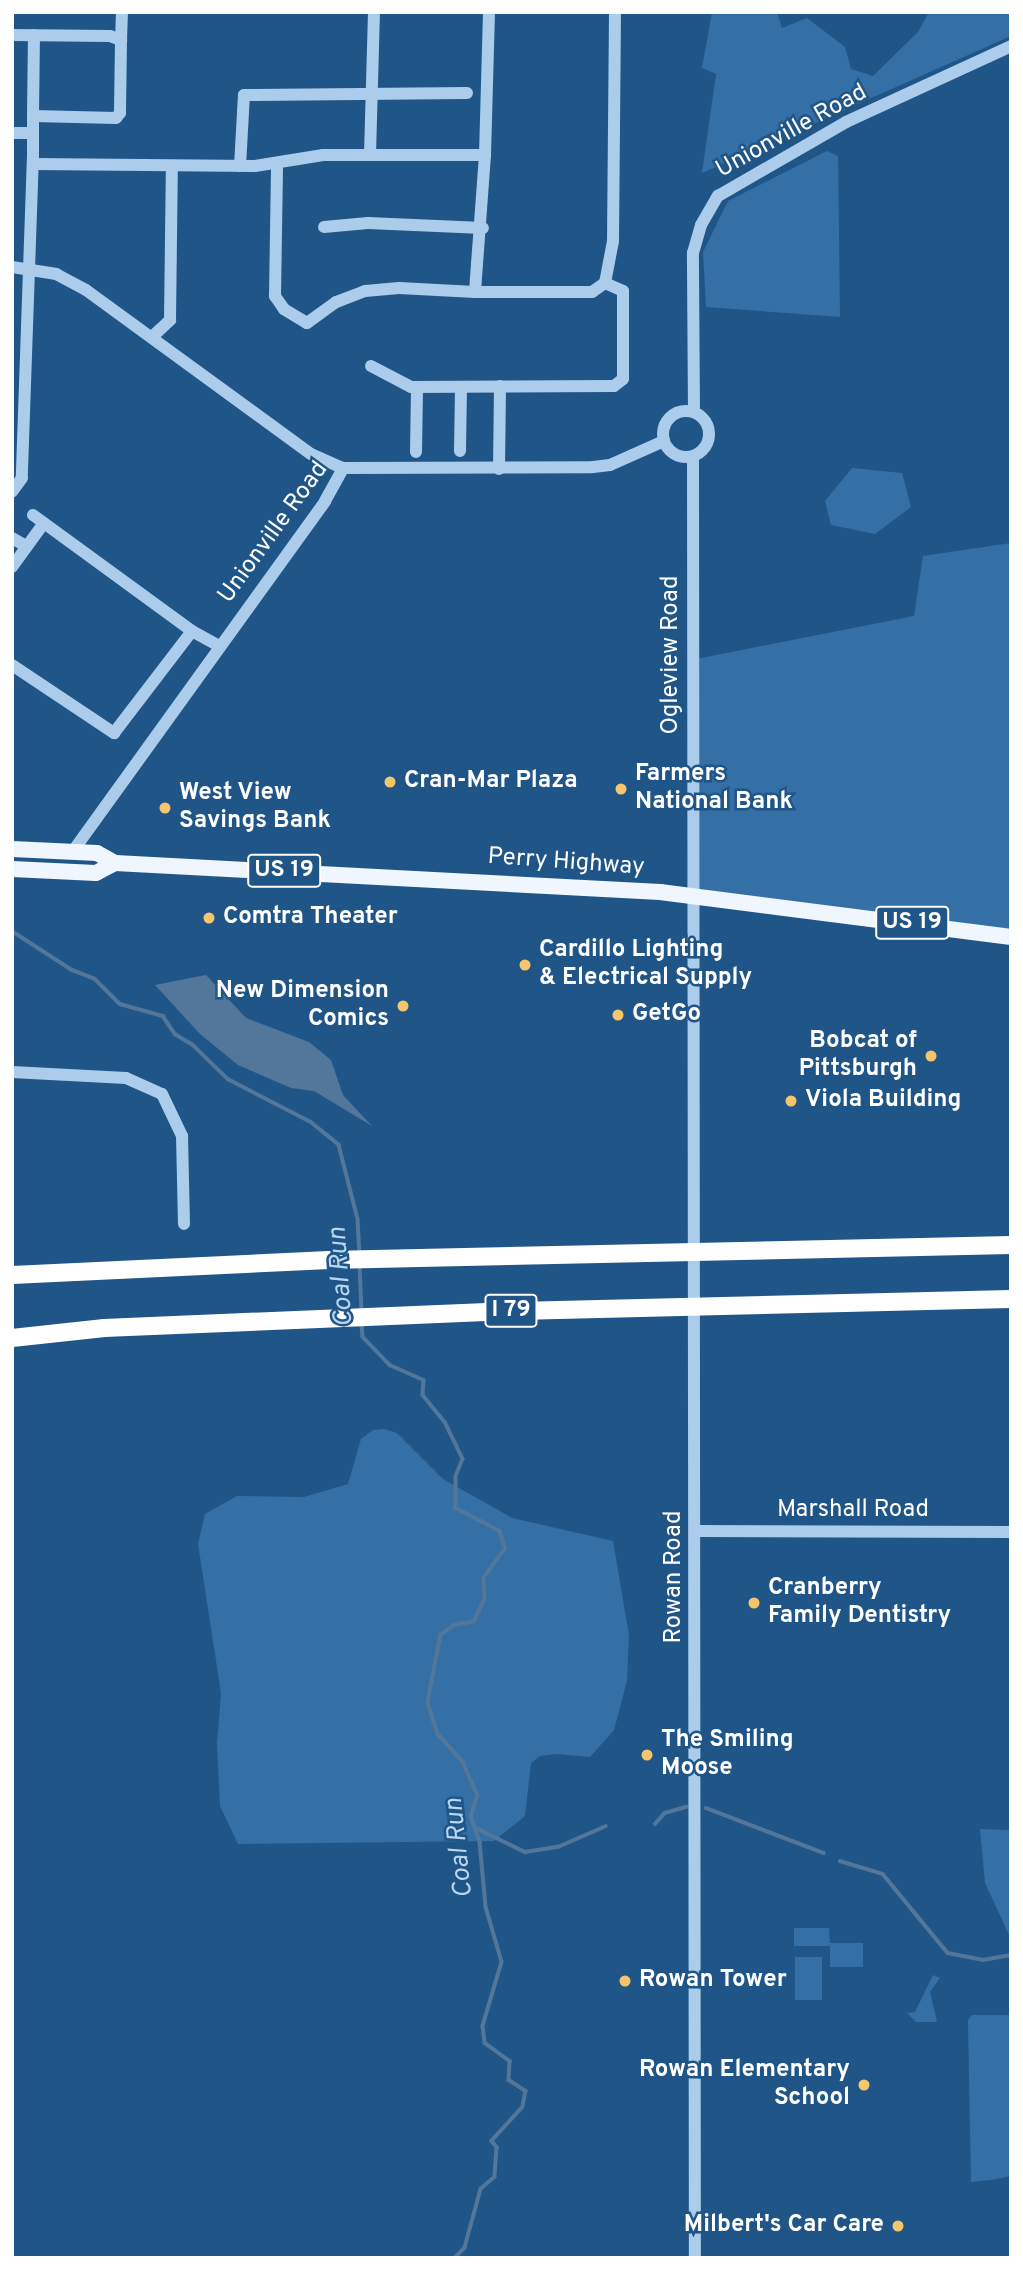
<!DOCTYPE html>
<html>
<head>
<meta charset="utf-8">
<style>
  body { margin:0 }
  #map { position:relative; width:1023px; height:2270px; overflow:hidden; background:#205588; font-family:Overpass,sans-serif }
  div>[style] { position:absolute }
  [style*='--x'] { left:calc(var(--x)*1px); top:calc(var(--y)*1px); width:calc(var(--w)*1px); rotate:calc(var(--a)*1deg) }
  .green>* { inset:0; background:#3470a5 }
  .water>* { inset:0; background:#53779b }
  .stream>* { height:3.5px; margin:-1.75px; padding:0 1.75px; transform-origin:1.75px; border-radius:1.75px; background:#53779b }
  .minor>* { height:12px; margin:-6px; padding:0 6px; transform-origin:6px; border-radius:6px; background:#abccea }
  .minor>.ring { margin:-6px; padding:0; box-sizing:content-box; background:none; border:12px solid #abccea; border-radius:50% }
  .major>* { height:16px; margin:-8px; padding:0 8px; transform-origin:8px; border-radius:8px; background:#eff6fe }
  .highway>* { height:18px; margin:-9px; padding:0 9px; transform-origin:9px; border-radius:9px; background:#fff }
  .dots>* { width:19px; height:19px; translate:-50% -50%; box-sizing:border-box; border:4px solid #205588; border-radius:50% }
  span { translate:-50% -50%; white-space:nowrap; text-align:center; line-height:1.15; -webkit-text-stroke:5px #205588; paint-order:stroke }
  .shield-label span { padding:2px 5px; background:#205588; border:2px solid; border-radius:5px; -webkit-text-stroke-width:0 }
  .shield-label { font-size:23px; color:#fff; font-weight:700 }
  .street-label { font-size:24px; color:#fff }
  .poi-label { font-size:24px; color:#fff; font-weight:700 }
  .left { translate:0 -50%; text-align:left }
  .right { translate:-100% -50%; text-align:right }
  .water-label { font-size:26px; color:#b7d6f2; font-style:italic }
  .frame { position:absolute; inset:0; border:14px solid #fff; pointer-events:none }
</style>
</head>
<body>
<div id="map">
  <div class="green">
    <div style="clip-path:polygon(712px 12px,777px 12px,782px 28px,807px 18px,845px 47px,851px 69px,873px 76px,918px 32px,929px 12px,1011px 12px,1011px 36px,702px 173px,716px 74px,702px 68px)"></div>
    <div style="clip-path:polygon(827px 151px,838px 156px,840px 317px,706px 307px,703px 252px,728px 201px)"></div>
    <div style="clip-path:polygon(852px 468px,902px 473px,911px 507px,875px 534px,831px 525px,825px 501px)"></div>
    <div style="clip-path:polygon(1011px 543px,1011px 937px,695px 896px,691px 660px,914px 616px,923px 556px)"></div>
    <div style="clip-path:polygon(384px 1429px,397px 1433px,443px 1479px,512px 1518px,613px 1541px,629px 1635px,627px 1681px,614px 1730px,590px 1757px,557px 1754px,540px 1756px,531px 1763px,525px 1816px,494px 1841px,238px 1844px,220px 1806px,217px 1744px,221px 1693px,198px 1544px,205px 1514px,237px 1496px,304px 1497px,348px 1484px,361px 1439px,373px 1430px)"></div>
    <div style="clip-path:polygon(980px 1829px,1011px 1830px,1011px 1939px,985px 1883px)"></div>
    <div style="clip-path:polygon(794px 1928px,829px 1928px,830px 1943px,863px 1943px,863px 1967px,830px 1967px,830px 1946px,794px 1946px)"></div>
    <div style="clip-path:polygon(795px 1957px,822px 1957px,822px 2000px,795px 2000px)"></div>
    <div style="clip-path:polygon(933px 1975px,940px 1978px,930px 1992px,937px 2022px,916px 2022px,907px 2013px,915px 2012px)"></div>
    <div style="clip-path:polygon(972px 2015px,1011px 2015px,1011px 2176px,991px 2180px,971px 2182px,968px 2020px)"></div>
  </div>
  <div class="water">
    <div style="clip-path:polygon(206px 975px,246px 1018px,309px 1042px,331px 1060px,343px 1095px,372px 1126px,314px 1091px,291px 1088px,238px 1065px,200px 1034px,155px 985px)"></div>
  </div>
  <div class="stream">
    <div style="--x:12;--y:931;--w:72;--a:33"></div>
    <div style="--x:72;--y:970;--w:25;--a:21"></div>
    <div style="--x:95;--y:979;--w:35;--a:45"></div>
    <div style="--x:120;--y:1004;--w:45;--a:15.6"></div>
    <div style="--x:163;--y:1016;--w:22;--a:56"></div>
    <div style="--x:175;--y:1034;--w:21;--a:31"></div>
    <div style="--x:193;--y:1045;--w:49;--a:44.2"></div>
    <div style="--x:228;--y:1079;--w:93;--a:27.4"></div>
    <div style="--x:311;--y:1122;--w:36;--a:39"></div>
    <div style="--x:339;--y:1145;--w:76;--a:75.6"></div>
    <div style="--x:358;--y:1219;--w:36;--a:87"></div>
    <div style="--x:360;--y:1267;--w:44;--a:87.4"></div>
    <div style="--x:362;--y:1323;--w:14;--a:86"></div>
    <div style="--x:363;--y:1337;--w:39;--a:46"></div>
    <div style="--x:390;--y:1365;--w:37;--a:24"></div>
    <div style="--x:424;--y:1380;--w:15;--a:94"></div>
    <div style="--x:423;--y:1395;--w:35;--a:51"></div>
    <div style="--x:445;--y:1422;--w:41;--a:64.1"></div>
    <div style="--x:463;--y:1459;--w:18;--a:112"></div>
    <div style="--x:456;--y:1476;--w:32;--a:90"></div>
    <div style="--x:456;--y:1508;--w:50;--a:27.6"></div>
    <div style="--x:500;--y:1531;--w:19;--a:74"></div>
    <div style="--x:505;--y:1549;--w:36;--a:126"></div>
    <div style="--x:484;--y:1578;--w:21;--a:87"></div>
    <div style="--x:485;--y:1599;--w:25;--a:116"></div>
    <div style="--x:474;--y:1622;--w:19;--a:171"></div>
    <div style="--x:455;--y:1625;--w:17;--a:144"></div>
    <div style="--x:441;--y:1635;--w:68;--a:101"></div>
    <div style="--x:428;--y:1702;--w:34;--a:73"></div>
    <div style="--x:438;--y:1734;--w:38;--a:48"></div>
    <div style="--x:463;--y:1762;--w:36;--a:66"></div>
    <div style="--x:478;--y:1795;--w:22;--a:108"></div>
    <div style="--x:471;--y:1816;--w:28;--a:71"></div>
    <div style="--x:480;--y:1842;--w:65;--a:84.7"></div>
    <div style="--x:486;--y:1907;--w:57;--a:73.8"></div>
    <div style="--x:502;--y:1962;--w:67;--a:106.5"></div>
    <div style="--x:483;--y:2026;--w:17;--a:83"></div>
    <div style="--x:485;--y:2043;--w:31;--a:36"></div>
    <div style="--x:510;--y:2061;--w:19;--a:93"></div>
    <div style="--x:509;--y:2080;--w:20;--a:33"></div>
    <div style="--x:526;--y:2091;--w:16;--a:101"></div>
    <div style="--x:523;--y:2107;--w:46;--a:132.4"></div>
    <div style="--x:492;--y:2141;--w:8;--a:50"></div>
    <div style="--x:497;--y:2147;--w:30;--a:94"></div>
    <div style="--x:495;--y:2177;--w:18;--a:139"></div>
    <div style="--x:481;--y:2189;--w:61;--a:105.2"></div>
    <div style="--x:465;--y:2248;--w:14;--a:135"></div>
    <div style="--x:706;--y:1808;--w:126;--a:20.9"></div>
    <div style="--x:655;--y:1824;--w:15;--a:-48"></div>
    <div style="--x:665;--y:1813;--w:22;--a:-16"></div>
    <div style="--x:476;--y:1828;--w:55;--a:26.1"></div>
    <div style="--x:525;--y:1852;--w:33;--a:-9"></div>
    <div style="--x:558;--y:1847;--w:52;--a:-23.6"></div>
    <div style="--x:840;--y:1861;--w:45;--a:16.8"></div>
    <div style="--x:883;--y:1874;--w:102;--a:50.6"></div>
    <div style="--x:948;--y:1953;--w:36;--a:11"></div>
    <div style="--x:983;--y:1960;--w:28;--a:-10"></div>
  </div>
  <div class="minor">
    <div style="--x:12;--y:35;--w:98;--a:0.6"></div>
    <div style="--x:110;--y:36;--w:12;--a:20"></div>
    <div style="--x:121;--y:40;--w:73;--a:90.8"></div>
    <div style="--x:120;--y:113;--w:6;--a:129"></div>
    <div style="--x:116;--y:118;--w:83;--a:-178.6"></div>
    <div style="--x:33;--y:116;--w:17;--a:90"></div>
    <div style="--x:121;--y:40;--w:28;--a:-88"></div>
    <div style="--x:33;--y:116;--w:81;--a:-89.3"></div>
    <div style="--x:12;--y:133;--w:21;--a:0"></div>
    <div style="--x:33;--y:133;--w:22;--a:90"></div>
    <div style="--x:33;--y:155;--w:323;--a:92"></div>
    <div style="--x:22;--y:478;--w:17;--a:126"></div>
    <div style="--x:370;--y:155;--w:143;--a:-88.4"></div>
    <div style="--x:485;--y:155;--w:143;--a:-88.4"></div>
    <div style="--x:33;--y:164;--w:222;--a:0.5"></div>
    <div style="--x:255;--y:166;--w:69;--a:-9.2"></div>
    <div style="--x:323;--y:155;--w:162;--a:0"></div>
    <div style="--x:485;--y:155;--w:137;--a:94.2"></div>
    <div style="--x:475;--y:292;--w:76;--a:-177"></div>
    <div style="--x:399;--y:288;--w:34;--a:175"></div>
    <div style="--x:365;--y:291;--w:31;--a:159"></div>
    <div style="--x:336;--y:302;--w:36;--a:144"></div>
    <div style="--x:307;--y:323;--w:27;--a:-149"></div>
    <div style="--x:284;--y:309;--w:16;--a:-125"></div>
    <div style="--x:275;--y:296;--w:131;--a:-89.1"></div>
    <div style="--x:240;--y:166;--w:71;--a:-86.8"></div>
    <div style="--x:244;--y:95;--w:223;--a:-0.5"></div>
    <div style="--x:324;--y:227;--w:44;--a:-5.2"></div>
    <div style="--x:368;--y:223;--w:115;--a:2.5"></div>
    <div style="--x:12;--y:267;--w:45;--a:9"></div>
    <div style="--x:56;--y:274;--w:34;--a:28"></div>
    <div style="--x:86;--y:290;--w:278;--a:36.1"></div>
    <div style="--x:311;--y:454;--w:35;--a:24"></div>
    <div style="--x:343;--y:468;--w:250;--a:-0.2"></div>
    <div style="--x:593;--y:467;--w:17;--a:-7"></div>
    <div style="--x:610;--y:465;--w:59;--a:-24"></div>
    <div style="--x:475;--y:292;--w:117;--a:0"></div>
    <div style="--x:592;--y:292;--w:16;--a:-35"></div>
    <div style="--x:605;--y:283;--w:43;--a:-79.2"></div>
    <div style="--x:613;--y:241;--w:229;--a:-89.5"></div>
    <div style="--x:152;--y:337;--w:25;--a:-43"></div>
    <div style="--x:170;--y:320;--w:154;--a:-89.3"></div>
    <div style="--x:371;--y:366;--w:45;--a:27.7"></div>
    <div style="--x:411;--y:387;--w:203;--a:-0.3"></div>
    <div style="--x:614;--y:386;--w:11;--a:-38"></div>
    <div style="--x:623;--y:379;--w:88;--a:-90"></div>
    <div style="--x:623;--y:291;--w:20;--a:-156"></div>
    <div class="ring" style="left:663px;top:411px;width:34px;height:34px"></div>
    <div style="--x:694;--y:412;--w:159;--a:-90.4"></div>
    <div style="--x:693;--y:253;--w:29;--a:-74"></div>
    <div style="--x:701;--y:225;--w:34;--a:-60"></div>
    <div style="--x:718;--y:196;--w:148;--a:-30"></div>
    <div style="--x:846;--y:122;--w:182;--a:-24.7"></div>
    <div style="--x:460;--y:451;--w:64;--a:-89.1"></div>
    <div style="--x:416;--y:452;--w:65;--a:-89.1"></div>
    <div style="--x:693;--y:456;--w:1802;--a:89.94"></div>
    <div style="--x:499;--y:469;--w:83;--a:-89.3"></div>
    <div style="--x:33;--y:515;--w:197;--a:36.1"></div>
    <div style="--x:12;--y:538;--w:16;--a:30"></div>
    <div style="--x:12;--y:567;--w:54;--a:-54"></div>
    <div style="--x:12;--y:665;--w:123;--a:33.7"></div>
    <div style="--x:114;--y:733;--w:128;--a:-52.6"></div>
    <div style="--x:192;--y:631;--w:31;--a:29"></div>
    <div style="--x:73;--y:851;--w:431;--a:-54.2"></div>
    <div style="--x:325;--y:501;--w:38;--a:-61"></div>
    <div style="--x:12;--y:1072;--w:114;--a:3"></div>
    <div style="--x:126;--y:1078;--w:39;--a:24"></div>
    <div style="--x:162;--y:1094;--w:47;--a:64.5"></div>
    <div style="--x:182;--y:1136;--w:88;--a:88.7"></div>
    <div style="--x:696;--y:1531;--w:315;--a:0.2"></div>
  </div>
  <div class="major">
    <div style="--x:12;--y:849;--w:85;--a:2.7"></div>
    <div style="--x:97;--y:853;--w:21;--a:29"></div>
    <div style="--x:115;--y:863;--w:546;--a:3.05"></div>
    <div style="--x:660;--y:892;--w:354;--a:7.3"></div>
    <div style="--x:12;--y:869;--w:84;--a:2.7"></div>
    <div style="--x:96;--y:873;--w:21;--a:-28"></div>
  </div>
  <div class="highway">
    <div style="--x:12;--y:1275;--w:317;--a:-2.7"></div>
    <div style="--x:329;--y:1260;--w:682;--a:-1.26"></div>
    <div style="--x:12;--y:1338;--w:93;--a:-6.2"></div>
    <div style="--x:104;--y:1328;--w:413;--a:-2.4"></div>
    <div style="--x:517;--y:1311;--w:494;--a:-1.4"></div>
  </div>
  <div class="dots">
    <div style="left:390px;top:782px;background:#f7c56c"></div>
    <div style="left:621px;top:789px;background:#f7c56c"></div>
    <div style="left:165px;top:808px;background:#f7c56c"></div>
    <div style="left:209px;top:918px;background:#f7c56c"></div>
    <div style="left:525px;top:965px;background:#f7c56c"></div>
    <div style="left:403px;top:1006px;background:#f7c56c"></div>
    <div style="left:618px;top:1015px;background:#f7c56c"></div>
    <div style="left:931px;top:1056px;background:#f7c56c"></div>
    <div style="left:791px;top:1101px;background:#f7c56c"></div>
    <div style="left:754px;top:1603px;background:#f7c56c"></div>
    <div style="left:647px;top:1755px;background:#f7c56c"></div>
    <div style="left:625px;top:1981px;background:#f7c56c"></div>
    <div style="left:864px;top:2085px;background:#f7c56c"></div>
    <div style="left:898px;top:2226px;background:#f7c56c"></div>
  </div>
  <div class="shield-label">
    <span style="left:284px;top:871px">US 19</span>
    <span style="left:912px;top:923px">US 19</span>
    <span style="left:511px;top:1311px">I 79</span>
  </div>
  <div class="street-label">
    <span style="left:792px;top:132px;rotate:-29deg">Unionville Road</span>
    <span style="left:274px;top:533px;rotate:-54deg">Unionville Road</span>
    <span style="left:672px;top:655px;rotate:-90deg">Ogleview Road</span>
    <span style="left:566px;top:863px;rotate:4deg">Perry Highway</span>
    <span style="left:853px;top:1511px">Marshall Road</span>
    <span style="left:675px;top:1577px;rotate:-90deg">Rowan Road</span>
  </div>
  <div class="poi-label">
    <span class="left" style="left:635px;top:789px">Farmers<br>National Bank</span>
    <span class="left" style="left:404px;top:782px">Cran-Mar Plaza</span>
    <span class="left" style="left:179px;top:808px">West View<br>Savings Bank</span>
    <span class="left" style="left:223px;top:918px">Comtra Theater</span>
    <span class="left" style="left:539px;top:965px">Cardillo Lighting<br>&amp; Electrical Supply</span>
    <span class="right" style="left:389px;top:1006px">New Dimension<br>Comics</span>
    <span class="left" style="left:632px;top:1015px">GetGo</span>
    <span class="right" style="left:917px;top:1056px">Bobcat of<br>Pittsburgh</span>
    <span class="left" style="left:805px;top:1101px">Viola Building</span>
    <span class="left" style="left:768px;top:1603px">Cranberry<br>Family Dentistry</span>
    <span class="left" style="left:661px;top:1755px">The Smiling<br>Moose</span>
    <span class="left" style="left:639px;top:1981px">Rowan Tower</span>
    <span class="right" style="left:850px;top:2085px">Rowan Elementary<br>School</span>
    <span class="right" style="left:884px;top:2226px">Milbert's Car Care</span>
  </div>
  <div class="water-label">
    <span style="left:342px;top:1277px;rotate:-94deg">Coal Run</span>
    <span style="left:460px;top:1848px;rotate:-96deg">Coal Run</span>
  </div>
  <div class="frame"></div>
</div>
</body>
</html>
